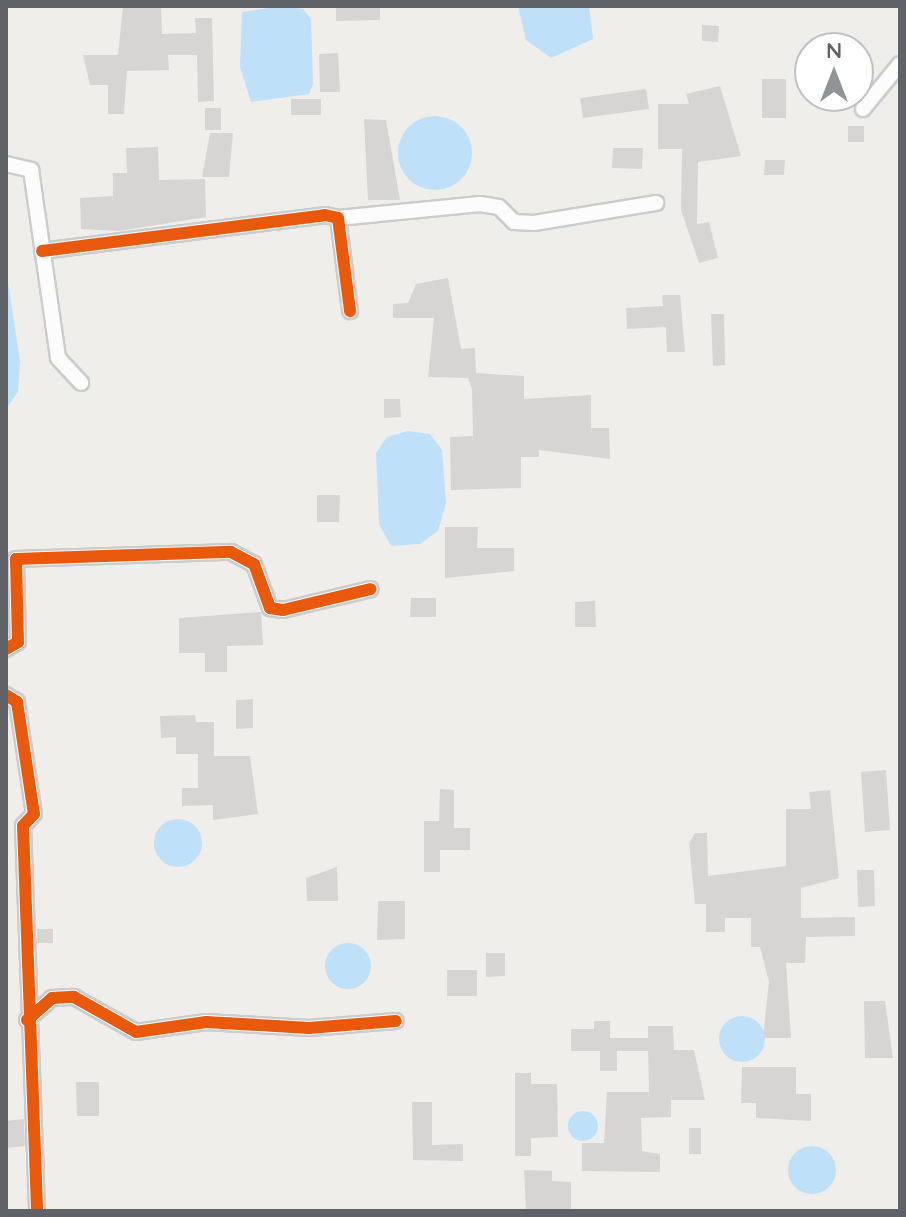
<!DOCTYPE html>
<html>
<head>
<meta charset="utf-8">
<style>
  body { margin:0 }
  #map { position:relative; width:906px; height:1217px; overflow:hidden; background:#efeeea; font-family:Quicksand,sans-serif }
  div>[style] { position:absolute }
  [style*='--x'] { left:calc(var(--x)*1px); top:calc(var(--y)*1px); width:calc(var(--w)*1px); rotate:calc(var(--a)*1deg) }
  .water>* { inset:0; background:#bfe0f9 }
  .round { border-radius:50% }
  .building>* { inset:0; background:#d6d5d3 }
  .roads { filter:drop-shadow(2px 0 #cbcccc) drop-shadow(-2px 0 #cbcccc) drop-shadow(0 2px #cbcccc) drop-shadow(0 -2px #cbcccc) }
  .minor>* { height:14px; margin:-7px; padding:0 7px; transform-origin:7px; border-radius:7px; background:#fdfcfc }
  .cycleway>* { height:12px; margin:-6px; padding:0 6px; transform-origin:6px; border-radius:6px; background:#e8590c }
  span { translate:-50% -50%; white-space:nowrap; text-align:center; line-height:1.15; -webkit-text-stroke:7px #fff; paint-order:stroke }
  .frame { position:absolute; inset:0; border:8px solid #5f6368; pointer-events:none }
  .north { position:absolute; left:794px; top:32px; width:80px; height:80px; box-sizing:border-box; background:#fff; border:2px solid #bfc1c3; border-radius:50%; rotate:0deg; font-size:22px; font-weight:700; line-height:32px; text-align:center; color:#5f6368 }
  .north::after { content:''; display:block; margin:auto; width:28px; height:36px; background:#919496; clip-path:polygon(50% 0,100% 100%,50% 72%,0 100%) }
</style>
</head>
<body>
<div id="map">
  <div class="water">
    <div style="clip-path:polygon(282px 6px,303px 9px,311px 19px,313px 84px,309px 94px,251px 102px,240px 67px,242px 12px)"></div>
    <div style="clip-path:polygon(518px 6px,589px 6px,593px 39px,551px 58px,526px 40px)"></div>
    <div class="round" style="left:398px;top:116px;width:74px;height:74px"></div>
    <div style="clip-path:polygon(6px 269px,20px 361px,18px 392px,6px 409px)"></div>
    <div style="clip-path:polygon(408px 431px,430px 434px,442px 450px,446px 503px,438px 531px,420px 544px,391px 546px,379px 524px,376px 453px,387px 437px)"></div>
    <div class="round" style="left:154px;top:819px;width:48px;height:48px"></div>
    <div class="round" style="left:325px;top:943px;width:46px;height:46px"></div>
    <div class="round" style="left:719px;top:1016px;width:46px;height:46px"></div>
    <div class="round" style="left:568px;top:1111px;width:30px;height:30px"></div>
    <div class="round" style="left:788px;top:1146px;width:48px;height:48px"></div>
  </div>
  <div class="building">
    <div style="clip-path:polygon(123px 6px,161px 6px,162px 34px,196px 33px,195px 18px,212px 18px,214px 101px,198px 102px,197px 55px,168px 55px,169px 70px,127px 71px,124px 114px,108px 114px,108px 85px,90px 85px,83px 55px,118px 55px)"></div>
    <div style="clip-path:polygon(336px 6px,380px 6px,380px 20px,336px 21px)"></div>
    <div style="clip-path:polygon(702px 25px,719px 26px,718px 42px,702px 41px)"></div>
    <div style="clip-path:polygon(338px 53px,340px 92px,320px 92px,319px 54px)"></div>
    <div style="clip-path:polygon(762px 79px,786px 79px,786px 118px,762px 118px)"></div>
    <div style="clip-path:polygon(720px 86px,741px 156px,698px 162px,697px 224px,709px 222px,718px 258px,699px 263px,681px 210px,682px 149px,658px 149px,658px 104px,689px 104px,686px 94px)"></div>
    <div style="clip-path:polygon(646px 89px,649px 109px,583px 118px,580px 98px)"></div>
    <div style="clip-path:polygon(291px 99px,321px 99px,321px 115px,291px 115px)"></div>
    <div style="clip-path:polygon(205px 108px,221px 108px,221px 130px,205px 130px)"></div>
    <div style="clip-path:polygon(364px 119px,386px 120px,400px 200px,368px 200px)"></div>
    <div style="clip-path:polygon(848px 126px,864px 126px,864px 142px,848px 142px)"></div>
    <div style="clip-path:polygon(210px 133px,233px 133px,229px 177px,202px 177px)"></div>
    <div style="clip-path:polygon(158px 147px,159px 180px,205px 179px,206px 217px,119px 231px,81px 229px,80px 198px,113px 196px,113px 173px,127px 173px,126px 148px)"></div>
    <div style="clip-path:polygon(613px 148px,643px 148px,642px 169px,612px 168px)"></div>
    <div style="clip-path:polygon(765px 160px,785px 160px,784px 175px,764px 175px)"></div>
    <div style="clip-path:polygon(448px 278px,461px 349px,475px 348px,476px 373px,524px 376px,524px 399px,591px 395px,591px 428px,609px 428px,610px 459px,539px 450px,539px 457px,521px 457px,521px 488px,451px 490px,450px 437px,473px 436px,472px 389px,468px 378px,428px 377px,434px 318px,393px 318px,393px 304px,408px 303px,416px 284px)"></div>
    <div style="clip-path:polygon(662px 295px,680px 295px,685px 352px,667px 352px,666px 327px,627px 329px,626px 308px,663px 306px)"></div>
    <div style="clip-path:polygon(711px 314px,724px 314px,725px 365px,713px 366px)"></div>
    <div style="clip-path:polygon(384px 399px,400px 399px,401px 417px,384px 418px)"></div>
    <div style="clip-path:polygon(317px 495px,340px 495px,339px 522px,317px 522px)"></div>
    <div style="clip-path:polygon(445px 527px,478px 527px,477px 548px,514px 548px,514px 571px,445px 578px)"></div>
    <div style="clip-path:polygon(411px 598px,436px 598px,436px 617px,410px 617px)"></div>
    <div style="clip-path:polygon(595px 601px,596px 627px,575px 627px,575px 602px)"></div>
    <div style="clip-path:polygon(261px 612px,263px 645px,227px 646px,227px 672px,205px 672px,205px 653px,179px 653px,179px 618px)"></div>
    <div style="clip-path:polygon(253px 699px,253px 728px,236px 729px,236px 700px)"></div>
    <div style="clip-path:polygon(195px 715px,196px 722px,214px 722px,214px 756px,250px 756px,258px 814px,213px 820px,213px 805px,182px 806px,182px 788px,198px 788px,198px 754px,176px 754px,176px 737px,161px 738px,160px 716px)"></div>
    <div style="clip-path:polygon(886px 770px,890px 830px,865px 832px,861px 772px)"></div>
    <div style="clip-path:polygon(440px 789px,454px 790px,454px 828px,470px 828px,470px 850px,440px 850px,440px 872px,424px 872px,424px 821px,439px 821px)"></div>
    <div style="clip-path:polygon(830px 790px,839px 878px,801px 888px,801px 918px,855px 917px,855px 936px,806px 937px,805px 963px,786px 963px,791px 1038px,763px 1038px,769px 982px,760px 947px,751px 947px,751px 918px,725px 918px,725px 932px,706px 932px,706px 904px,695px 904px,689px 843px,695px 833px,707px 833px,708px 876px,786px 866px,786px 809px,811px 809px,809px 792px)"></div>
    <div style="clip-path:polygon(337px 867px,338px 901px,307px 901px,306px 878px)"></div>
    <div style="clip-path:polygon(857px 870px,874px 870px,875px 906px,858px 907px)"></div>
    <div style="clip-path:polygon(378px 901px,405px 901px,405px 939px,377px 940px)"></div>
    <div style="clip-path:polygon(37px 929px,53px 929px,53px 943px,37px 943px)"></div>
    <div style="clip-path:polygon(486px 953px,505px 953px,505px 976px,486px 977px)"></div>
    <div style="clip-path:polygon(447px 970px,477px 970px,477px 996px,447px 996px)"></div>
    <div style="clip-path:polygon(864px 1001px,885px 1001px,893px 1058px,865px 1058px)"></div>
    <div style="clip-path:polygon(594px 1021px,610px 1021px,610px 1038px,648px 1038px,648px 1026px,673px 1026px,674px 1050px,694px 1050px,705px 1100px,671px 1100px,671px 1117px,641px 1118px,642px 1151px,660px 1154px,660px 1172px,582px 1171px,582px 1143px,604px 1143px,607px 1092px,649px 1092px,648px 1051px,617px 1051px,617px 1071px,600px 1071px,600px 1051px,571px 1051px,571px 1029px,594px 1029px)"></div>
    <div style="clip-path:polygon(742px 1067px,796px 1067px,796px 1094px,811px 1094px,811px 1121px,756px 1118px,756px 1103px,741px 1103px)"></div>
    <div style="clip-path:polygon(515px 1073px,531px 1073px,531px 1084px,557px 1084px,558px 1137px,531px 1138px,531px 1156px,515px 1156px)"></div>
    <div style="clip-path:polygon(76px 1082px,99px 1082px,99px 1116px,77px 1116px)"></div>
    <div style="clip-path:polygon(412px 1102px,432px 1102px,432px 1145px,463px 1144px,463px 1161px,413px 1160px)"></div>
    <div style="clip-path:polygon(24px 1119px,25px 1146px,6px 1148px,6px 1121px)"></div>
    <div style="clip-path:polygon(689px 1128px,701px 1128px,701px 1154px,689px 1154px)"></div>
    <div style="clip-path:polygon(524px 1170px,552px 1171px,552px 1181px,571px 1182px,571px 1209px,526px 1211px)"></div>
  </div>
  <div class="roads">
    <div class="minor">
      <div style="--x:863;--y:109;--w:58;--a:-50.6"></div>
      <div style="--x:6;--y:164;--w:26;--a:13"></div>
      <div style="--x:31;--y:170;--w:190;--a:81.8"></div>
      <div style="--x:58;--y:358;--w:34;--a:47"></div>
      <div style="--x:338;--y:218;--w:143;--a:-5.6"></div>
      <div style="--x:480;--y:204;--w:19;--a:9"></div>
      <div style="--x:499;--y:207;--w:21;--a:45"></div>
      <div style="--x:514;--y:222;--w:20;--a:3"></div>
      <div style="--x:534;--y:223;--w:124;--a:-9.3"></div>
      <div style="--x:42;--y:251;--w:285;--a:-7.2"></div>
      <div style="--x:325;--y:215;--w:13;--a:13"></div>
      <div style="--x:338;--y:218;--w:94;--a:82.6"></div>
      <div style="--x:6;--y:649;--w:14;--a:-30"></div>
      <div style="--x:18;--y:642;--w:83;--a:-91.4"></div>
      <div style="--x:16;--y:559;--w:215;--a:-1.9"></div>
      <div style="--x:231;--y:552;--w:26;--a:28"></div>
      <div style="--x:254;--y:564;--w:47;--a:70"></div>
      <div style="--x:270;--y:608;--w:13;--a:9"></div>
      <div style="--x:283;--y:610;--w:90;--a:-13.4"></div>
      <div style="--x:6;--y:695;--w:13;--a:32"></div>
      <div style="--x:17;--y:702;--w:113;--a:81.4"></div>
      <div style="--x:34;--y:814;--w:16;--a:133"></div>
      <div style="--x:23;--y:826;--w:385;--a:87.9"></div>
      <div style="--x:27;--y:1020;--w:33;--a:-41"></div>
      <div style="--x:52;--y:998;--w:22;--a:-3"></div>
      <div style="--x:74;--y:997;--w:71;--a:29.4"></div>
      <div style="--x:136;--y:1032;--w:71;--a:-8.1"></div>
      <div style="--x:206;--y:1022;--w:103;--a:3.3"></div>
      <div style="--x:309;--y:1028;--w:87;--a:-4.6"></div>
    </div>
  </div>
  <div class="cycleway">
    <div style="--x:42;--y:251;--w:285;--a:-7.2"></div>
    <div style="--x:325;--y:215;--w:13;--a:13"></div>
    <div style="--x:338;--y:218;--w:94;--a:82.6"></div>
    <div style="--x:6;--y:649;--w:14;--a:-30"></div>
    <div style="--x:18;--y:642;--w:83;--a:-91.4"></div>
    <div style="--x:16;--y:559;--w:215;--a:-1.9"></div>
    <div style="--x:231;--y:552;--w:26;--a:28"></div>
    <div style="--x:254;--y:564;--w:47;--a:70"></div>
    <div style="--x:270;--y:608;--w:13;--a:9"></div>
    <div style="--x:283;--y:610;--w:90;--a:-13.4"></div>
    <div style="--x:6;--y:695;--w:13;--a:32"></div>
    <div style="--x:17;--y:702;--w:113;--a:81.4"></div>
    <div style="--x:34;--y:814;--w:16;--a:133"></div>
    <div style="--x:23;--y:826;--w:385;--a:87.9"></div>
    <div style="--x:27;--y:1020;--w:33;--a:-41"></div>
    <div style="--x:52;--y:998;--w:22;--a:-3"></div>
    <div style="--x:74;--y:997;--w:71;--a:29.4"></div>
    <div style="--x:136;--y:1032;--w:71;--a:-8.1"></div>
    <div style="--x:206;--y:1022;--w:103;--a:3.3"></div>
    <div style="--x:309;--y:1028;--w:87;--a:-4.6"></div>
  </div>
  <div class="frame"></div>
  <div class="north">N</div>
</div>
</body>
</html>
